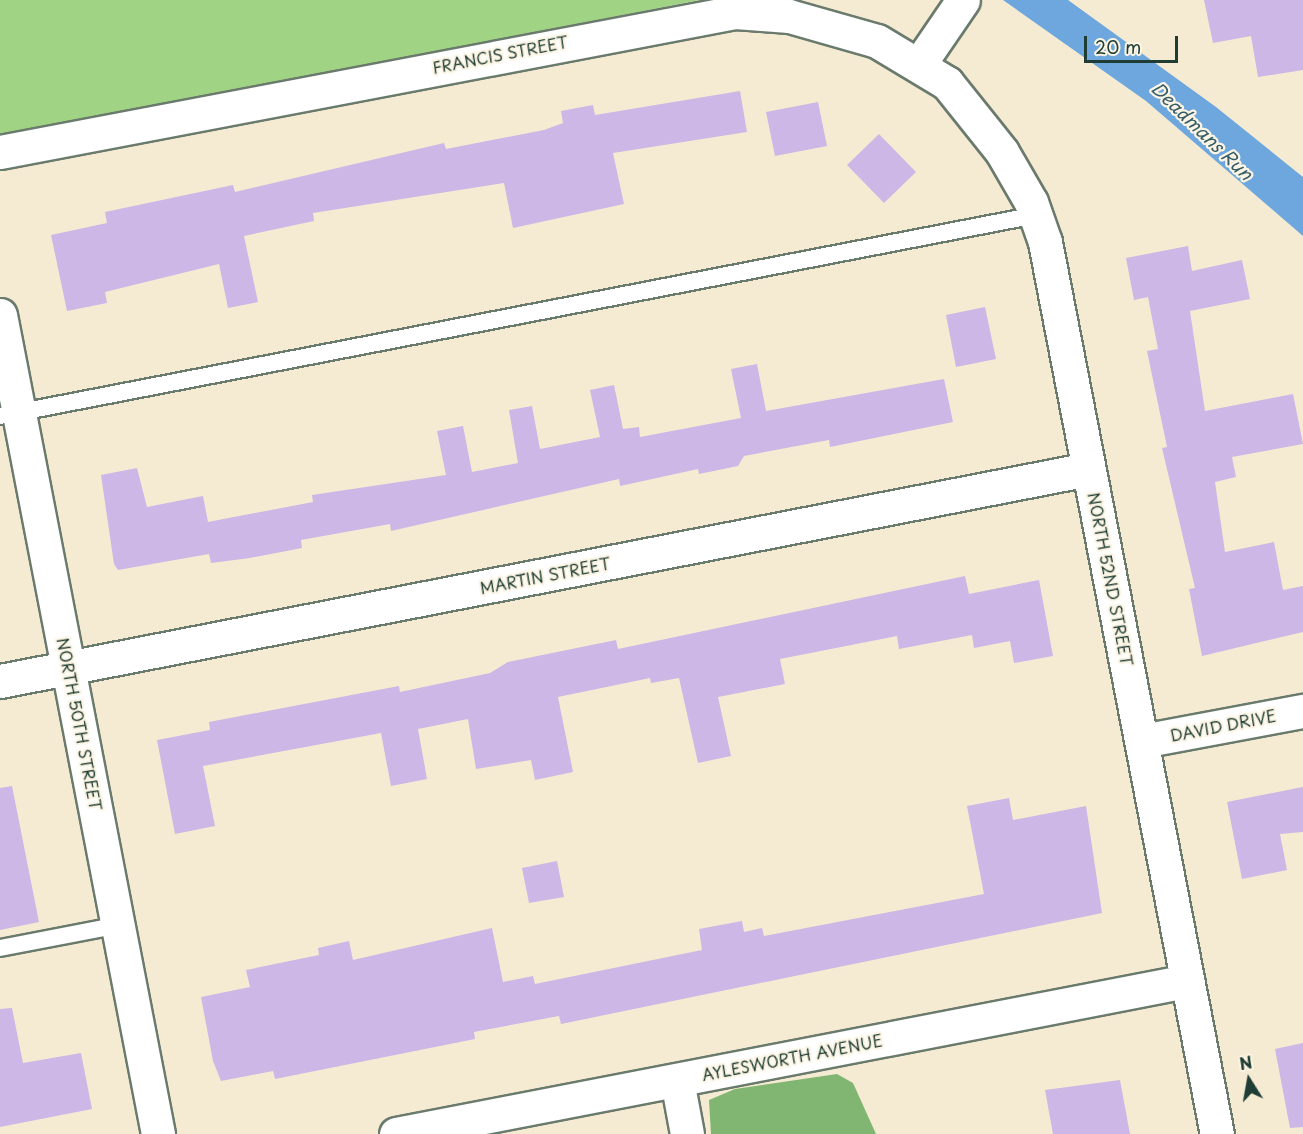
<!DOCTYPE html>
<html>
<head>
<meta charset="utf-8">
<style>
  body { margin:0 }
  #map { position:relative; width:1303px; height:1134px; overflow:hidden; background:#f5ebd3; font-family:"Playpen Sans",sans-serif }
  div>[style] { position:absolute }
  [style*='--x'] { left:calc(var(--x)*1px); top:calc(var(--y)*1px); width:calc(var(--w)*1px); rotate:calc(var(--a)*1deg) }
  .green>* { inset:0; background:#a0d384 }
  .forest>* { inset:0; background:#80b572 }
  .water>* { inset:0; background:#6da7dd }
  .building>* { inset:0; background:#ccb7e6 }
  .roads { filter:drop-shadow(2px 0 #6a7a6c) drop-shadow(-2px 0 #6a7a6c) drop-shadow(0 2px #6a7a6c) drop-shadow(0 -2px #6a7a6c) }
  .service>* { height:16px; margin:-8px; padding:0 8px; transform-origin:8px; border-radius:8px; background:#fff }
  .minor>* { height:33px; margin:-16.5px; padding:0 16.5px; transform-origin:16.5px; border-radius:16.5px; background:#fff }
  span { translate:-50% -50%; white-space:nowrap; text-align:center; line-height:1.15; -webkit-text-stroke:4.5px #fcf5e5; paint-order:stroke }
  .street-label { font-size:16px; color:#1f3d34 }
  .water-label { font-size:18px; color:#365d67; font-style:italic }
  .north { position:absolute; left:1219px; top:1050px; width:60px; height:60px; -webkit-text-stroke:4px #fcf5e5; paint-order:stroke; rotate:349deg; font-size:16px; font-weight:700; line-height:24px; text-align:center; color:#1f3d34 }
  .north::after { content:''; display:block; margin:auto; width:21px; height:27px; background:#1f3d34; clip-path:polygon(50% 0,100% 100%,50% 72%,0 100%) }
  .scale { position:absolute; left:1084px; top:36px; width:94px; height:27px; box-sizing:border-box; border:3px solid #1f3d34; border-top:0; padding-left:8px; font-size:18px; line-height:21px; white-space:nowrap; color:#1f3d34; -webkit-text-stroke:4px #fcf5e5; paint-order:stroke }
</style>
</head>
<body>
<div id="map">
  <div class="green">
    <div style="clip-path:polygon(0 0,700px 0,0 137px)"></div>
  </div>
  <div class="forest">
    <div style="clip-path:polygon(837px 1074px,853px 1083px,876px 1134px,711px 1134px,709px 1100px,735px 1089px)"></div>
  </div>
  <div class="water">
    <div style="clip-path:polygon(1003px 0,1068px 0,1216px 107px,1303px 177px,1303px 236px,1146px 101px)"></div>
  </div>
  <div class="building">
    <div style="clip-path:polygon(1204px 0,1303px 0,1303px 70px,1258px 77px,1251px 36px,1213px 43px)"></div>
    <div style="clip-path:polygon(740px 91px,747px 132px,613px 153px,624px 204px,513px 228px,504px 183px,313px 213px,314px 221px,244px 236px,258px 302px,228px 308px,219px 264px,105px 292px,107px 303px,67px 311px,51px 235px,107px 223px,105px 212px,233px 185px,235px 192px,444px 143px,446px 149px,544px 130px,563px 123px,561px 111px,593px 105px,595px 115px)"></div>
    <div style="clip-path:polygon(818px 102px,827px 146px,775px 156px,766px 112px)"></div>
    <div style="clip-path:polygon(879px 134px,916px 172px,884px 203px,847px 165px)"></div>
    <div style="clip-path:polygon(1188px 246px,1192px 271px,1242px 260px,1250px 299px,1190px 311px,1205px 411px,1293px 394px,1303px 444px,1232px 457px,1236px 477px,1215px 482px,1225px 552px,1274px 542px,1283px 590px,1303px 586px,1303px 632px,1202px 656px,1189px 589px,1195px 588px,1162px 448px,1167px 447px,1147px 351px,1158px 349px,1148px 297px,1134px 300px,1126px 258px)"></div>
    <div style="clip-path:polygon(985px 307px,996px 359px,956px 367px,946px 315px)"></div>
    <div style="clip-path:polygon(757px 364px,766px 411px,944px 379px,953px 422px,830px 447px,829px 440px,744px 456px,738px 466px,699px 474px,698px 469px,620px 486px,619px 479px,391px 531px,390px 524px,301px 540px,302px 548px,250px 558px,211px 563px,209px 554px,118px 570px,114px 564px,101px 475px,137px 468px,147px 507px,203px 496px,208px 522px,313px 502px,312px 495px,446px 475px,437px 431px,463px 426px,472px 472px,518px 463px,509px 410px,532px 406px,540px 449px,600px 437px,590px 390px,614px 385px,623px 429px,639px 427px,640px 437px,741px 418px,731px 369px)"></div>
    <div style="clip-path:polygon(965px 576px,969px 594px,1039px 580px,1053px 656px,1014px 663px,1010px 641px,974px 648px,972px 635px,899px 649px,897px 636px,780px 659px,785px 684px,718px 697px,731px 756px,698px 763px,679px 678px,651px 683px,650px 678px,558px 697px,573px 772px,535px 780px,531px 760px,476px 769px,468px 719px,418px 729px,427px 779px,391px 786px,381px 733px,203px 766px,215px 826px,175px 834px,157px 740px,210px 730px,209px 722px,399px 686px,400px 692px,490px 673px,508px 662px,616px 640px,618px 649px)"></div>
    <div style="clip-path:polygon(12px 786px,39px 922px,0 930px,0 788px)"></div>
    <div style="clip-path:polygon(1303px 787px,1303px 832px,1280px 834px,1287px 870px,1242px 879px,1227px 802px)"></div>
    <div style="clip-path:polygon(1009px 798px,1013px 820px,1086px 806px,1102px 913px,561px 1024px,559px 1016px,474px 1032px,475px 1039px,275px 1079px,273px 1071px,221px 1081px,213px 1061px,201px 997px,250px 987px,246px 970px,319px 955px,318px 948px,349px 941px,353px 960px,492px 928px,503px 982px,533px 976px,535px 984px,702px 950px,699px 929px,742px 921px,744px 932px,762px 928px,764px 936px,984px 894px,967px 806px)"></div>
    <div style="clip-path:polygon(557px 861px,564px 897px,529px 903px,522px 868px)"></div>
    <div style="clip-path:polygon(12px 1008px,23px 1063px,81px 1053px,92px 1109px,0 1127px,0 1009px)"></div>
    <div style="clip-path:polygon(1303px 1043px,1303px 1127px,1290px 1128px,1275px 1049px)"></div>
    <div style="clip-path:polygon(1120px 1080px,1130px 1134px,1053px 1134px,1045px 1090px)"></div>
  </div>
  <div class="roads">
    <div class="service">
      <div style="--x:0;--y:416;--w:1055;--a:-10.98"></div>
      <div style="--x:0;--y:948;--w:121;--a:-10.9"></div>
    </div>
    <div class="minor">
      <div style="--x:920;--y:63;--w:76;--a:-55.7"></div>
      <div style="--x:0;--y:152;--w:748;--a:-10.78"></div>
      <div style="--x:735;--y:12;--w:54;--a:4.2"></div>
      <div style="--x:789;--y:16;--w:91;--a:15.9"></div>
      <div style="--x:877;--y:41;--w:82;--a:31"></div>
      <div style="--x:947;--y:83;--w:88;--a:51.4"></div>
      <div style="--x:1002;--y:152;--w:58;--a:59.9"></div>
      <div style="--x:1031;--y:202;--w:42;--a:70.7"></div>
      <div style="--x:1045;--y:242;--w:908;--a:79.09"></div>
      <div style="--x:0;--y:315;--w:834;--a:79.08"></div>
      <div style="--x:0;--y:681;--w:1109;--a:-11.02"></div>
      <div style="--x:1142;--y:741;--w:164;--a:-10.6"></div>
      <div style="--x:677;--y:1080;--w:55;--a:79.5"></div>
      <div style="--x:396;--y:1134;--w:806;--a:-10.95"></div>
    </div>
  </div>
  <div class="street-label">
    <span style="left:500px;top:54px;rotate:-11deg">FRANCIS STREET</span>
    <span style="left:545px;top:575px;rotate:-11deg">MARTIN STREET</span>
    <span style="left:1111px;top:579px;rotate:79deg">NORTH 52ND STREET</span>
    <span style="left:80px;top:724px;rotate:79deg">NORTH 50TH STREET</span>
    <span style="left:1223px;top:725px;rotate:-11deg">DAVID DRIVE</span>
    <span style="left:792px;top:1057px;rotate:-11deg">AYLESWORTH AVENUE</span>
  </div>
  <div class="water-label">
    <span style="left:1202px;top:131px;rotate:44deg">Deadmans Run</span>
  </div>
  <div class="north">N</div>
  <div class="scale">20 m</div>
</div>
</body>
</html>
